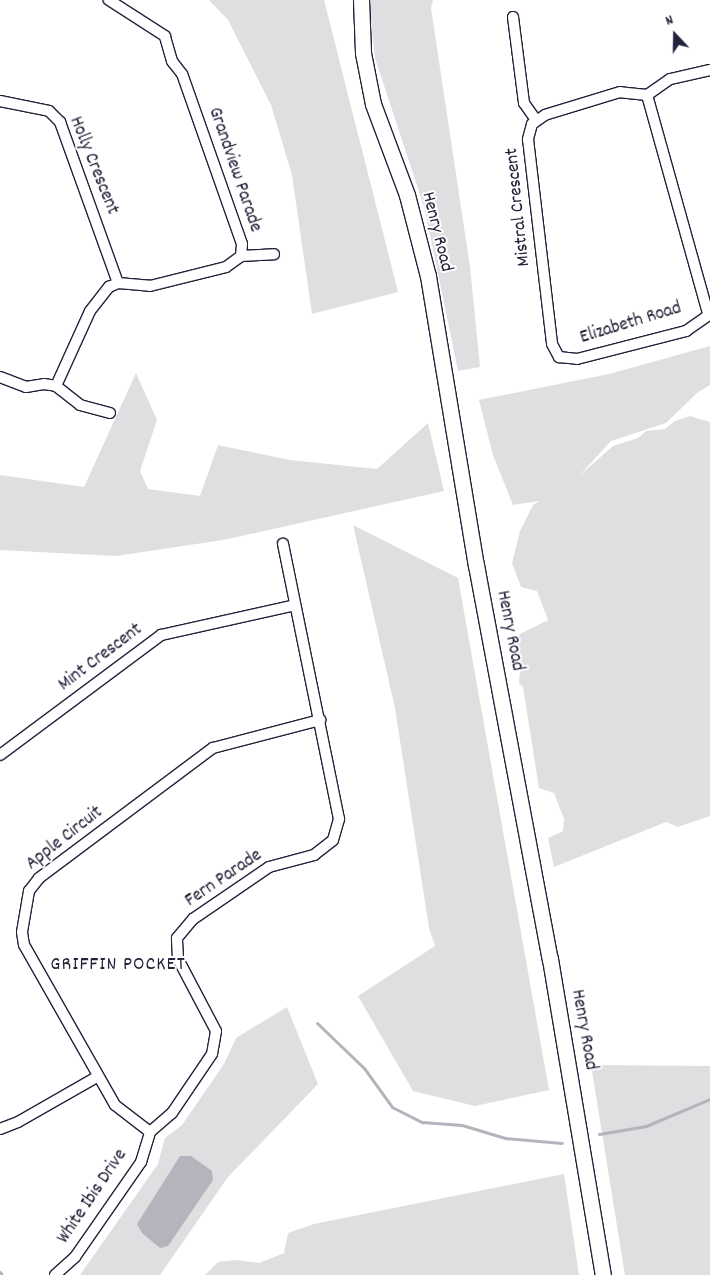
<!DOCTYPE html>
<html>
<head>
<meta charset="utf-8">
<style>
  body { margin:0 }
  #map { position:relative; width:710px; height:1275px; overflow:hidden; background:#fff; font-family:Dekko,sans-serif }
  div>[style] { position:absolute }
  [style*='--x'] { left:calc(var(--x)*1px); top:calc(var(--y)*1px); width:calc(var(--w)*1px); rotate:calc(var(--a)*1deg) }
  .green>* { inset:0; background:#dfdfe2 }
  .water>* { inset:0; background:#b4b4bc }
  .stream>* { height:3px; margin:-1.5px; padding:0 1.5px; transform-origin:1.5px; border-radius:1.5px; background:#b4b4bc }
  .roads { filter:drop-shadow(1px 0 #22223b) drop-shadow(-1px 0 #22223b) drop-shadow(0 1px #22223b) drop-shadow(0 -1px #22223b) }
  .street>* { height:10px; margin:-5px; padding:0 5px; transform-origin:5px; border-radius:5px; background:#fff }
  .secondary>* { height:15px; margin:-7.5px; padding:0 7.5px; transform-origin:7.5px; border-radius:7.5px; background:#fff }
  span { translate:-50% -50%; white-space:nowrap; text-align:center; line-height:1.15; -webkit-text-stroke:4px #fff; paint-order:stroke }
  .street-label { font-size:19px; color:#22223b }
  .neighbourhood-label { font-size:20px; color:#22223b; letter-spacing:1px }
  .north { position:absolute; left:650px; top:10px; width:50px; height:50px; -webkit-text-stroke:4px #fff; paint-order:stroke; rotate:339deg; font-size:14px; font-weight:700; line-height:20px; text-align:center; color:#22223b }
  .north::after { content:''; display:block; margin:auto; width:18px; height:22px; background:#22223b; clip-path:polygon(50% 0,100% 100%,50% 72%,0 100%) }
</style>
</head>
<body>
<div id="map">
  <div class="green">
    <div style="clip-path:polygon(209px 0,324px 0,398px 292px,312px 314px,292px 175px,271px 105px,228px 20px)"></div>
    <div style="clip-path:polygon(369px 0,433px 0,431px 8px,470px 267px,480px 367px,458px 371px,425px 210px,375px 58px)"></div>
    <div style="clip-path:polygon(710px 346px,710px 385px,697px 393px,666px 423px,611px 441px,579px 476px,613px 446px,638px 438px,646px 431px,665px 429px,675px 421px,690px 416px,710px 422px,710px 816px,678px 827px,666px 822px,554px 867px,548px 838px,563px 831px,564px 819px,554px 793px,539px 788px,523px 687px,519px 683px,520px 671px,516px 668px,513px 650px,520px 634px,548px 620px,537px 591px,521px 587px,512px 563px,520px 531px,533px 505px,539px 501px,513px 505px,493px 455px,479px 400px,609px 374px)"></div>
    <div style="clip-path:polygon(136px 373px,157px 420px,140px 471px,148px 489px,200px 496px,218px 445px,290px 460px,377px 469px,428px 423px,444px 491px,223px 540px,116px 556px,0 550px,0 475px,84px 487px)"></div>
    <div style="clip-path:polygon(353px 525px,458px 578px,549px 1090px,475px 1106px,413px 1091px,358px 996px,435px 946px,429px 928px,395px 708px)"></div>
    <div style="clip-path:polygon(287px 1007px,318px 1084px,228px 1177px,160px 1275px,80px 1275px,158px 1164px,165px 1138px,182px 1125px,224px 1064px,236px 1038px)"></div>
    <div style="clip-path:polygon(591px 1065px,710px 1066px,710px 1275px,625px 1275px)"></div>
    <div style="clip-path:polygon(564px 1174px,579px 1275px,205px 1275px,218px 1262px,236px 1260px,259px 1263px,284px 1253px,288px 1233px,314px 1224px)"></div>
  </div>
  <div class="water">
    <div style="clip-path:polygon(180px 1156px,191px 1156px,212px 1171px,213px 1180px,168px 1246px,160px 1248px,142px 1233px,137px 1224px)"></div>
  </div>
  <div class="stream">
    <div style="--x:317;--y:1023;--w:65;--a:43.8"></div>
    <div style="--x:364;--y:1068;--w:48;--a:54.3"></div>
    <div style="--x:392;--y:1107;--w:34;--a:27"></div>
    <div style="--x:422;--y:1122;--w:40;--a:4.3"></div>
    <div style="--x:462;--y:1125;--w:45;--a:16.8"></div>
    <div style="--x:505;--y:1138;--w:57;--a:5"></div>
    <div style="--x:599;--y:1134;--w:48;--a:-9.7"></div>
    <div style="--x:646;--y:1126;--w:69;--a:-22.9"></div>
    <div style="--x:0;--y:1272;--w:4;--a:56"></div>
  </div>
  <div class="roads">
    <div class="street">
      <div style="--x:513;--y:17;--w:87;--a:82.7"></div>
      <div style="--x:524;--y:103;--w:21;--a:55"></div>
      <div style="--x:710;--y:70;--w:41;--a:167.3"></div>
      <div style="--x:670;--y:79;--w:28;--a:145"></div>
      <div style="--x:647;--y:95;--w:27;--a:-174"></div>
      <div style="--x:620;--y:92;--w:78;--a:163"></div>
      <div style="--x:545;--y:115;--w:16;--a:145"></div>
      <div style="--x:532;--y:124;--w:16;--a:105"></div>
      <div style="--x:528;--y:139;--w:206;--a:83.3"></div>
      <div style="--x:552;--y:344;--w:15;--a:62"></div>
      <div style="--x:559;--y:357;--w:18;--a:6"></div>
      <div style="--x:577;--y:359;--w:113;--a:-14.4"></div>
      <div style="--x:686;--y:331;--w:29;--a:-35"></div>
      <div style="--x:647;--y:95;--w:227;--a:74.4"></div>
      <div style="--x:0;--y:101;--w:50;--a:11.5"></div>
      <div style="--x:49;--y:111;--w:16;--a:45"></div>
      <div style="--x:60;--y:122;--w:171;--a:70.2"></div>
      <div style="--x:241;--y:256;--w:33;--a:-3"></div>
      <div style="--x:0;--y:377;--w:28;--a:21"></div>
      <div style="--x:26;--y:387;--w:18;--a:-9"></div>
      <div style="--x:44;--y:384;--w:12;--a:9"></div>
      <div style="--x:56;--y:386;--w:31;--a:38"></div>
      <div style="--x:80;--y:405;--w:31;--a:15"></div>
      <div style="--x:56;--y:386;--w:82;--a:-65.6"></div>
      <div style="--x:90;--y:311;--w:31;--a:-52"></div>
      <div style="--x:109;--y:287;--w:10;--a:-24"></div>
      <div style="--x:118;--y:283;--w:32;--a:5"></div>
      <div style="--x:150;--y:286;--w:78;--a:-14"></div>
      <div style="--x:226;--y:267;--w:19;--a:-36"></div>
      <div style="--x:241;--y:256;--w:12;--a:-85"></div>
      <div style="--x:242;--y:244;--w:180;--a:-109.4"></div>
      <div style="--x:182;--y:74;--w:16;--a:-128"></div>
      <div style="--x:172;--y:61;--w:26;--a:-106"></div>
      <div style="--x:165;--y:36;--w:67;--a:-147.3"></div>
      <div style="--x:0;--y:755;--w:201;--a:-36.7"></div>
      <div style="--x:161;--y:635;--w:137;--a:-12.6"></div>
      <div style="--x:0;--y:1129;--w:19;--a:-21"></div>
      <div style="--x:18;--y:1122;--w:91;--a:-29.7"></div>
      <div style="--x:150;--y:1132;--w:29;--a:-41"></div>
      <div style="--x:172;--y:1113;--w:71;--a:-55.9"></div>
      <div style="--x:212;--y:1054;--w:23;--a:-80"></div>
      <div style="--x:216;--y:1031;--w:81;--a:-117.8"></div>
      <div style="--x:178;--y:959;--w:21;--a:-93"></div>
      <div style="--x:177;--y:938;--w:25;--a:-50"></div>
      <div style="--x:193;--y:919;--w:92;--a:-34.4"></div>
      <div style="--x:269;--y:867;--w:47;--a:-14.9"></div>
      <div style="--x:314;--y:855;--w:24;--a:-38"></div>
      <div style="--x:333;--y:840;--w:22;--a:-74"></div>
      <div style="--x:339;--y:819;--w:281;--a:-101.5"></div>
      <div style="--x:150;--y:1132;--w:44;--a:-142.4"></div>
      <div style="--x:115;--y:1105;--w:184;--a:-119.6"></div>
      <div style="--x:24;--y:945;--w:13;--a:-99"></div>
      <div style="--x:22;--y:932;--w:42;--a:-80.3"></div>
      <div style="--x:29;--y:891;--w:16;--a:-52"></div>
      <div style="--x:39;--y:878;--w:217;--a:-36.8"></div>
      <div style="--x:213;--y:748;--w:111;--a:-14.7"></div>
      <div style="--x:55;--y:1275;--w:27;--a:-42"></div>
      <div style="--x:75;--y:1257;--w:116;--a:-55.2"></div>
      <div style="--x:141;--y:1162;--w:31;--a:-73"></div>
    </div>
    <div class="secondary">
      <div style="--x:361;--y:0;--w:53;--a:87.8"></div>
      <div style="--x:363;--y:53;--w:52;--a:78.9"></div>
      <div style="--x:373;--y:104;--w:97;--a:69.5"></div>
      <div style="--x:407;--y:195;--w:84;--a:75.5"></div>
      <div style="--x:428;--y:276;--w:293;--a:80.6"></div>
      <div style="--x:476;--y:565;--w:401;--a:79.4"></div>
      <div style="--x:550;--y:959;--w:320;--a:80.5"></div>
    </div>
  </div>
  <div class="street-label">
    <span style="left:93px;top:166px;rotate:68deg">Holly Crescent</span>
    <span style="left:234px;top:170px;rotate:71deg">Grandview Parade</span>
    <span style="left:519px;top:207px;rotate:-96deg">Mistral Crescent</span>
    <span style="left:436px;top:232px;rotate:76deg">Henry Road</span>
    <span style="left:631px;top:324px;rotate:-17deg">Elizabeth Road</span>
    <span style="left:509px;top:631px;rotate:79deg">Henry Road</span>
    <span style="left:101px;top:658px;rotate:-37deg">Mint Crescent</span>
    <span style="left:65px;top:839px;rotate:-38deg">Apple Circuit</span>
    <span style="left:224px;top:879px;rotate:-34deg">Fern Parade</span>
    <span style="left:583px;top:1030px;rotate:80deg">Henry Road</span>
    <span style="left:93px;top:1197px;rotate:-56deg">White Ibis Drive</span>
  </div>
  <div class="neighbourhood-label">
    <span style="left:118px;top:965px">GRIFFIN POCKET</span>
  </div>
  <div class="north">N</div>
</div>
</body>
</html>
